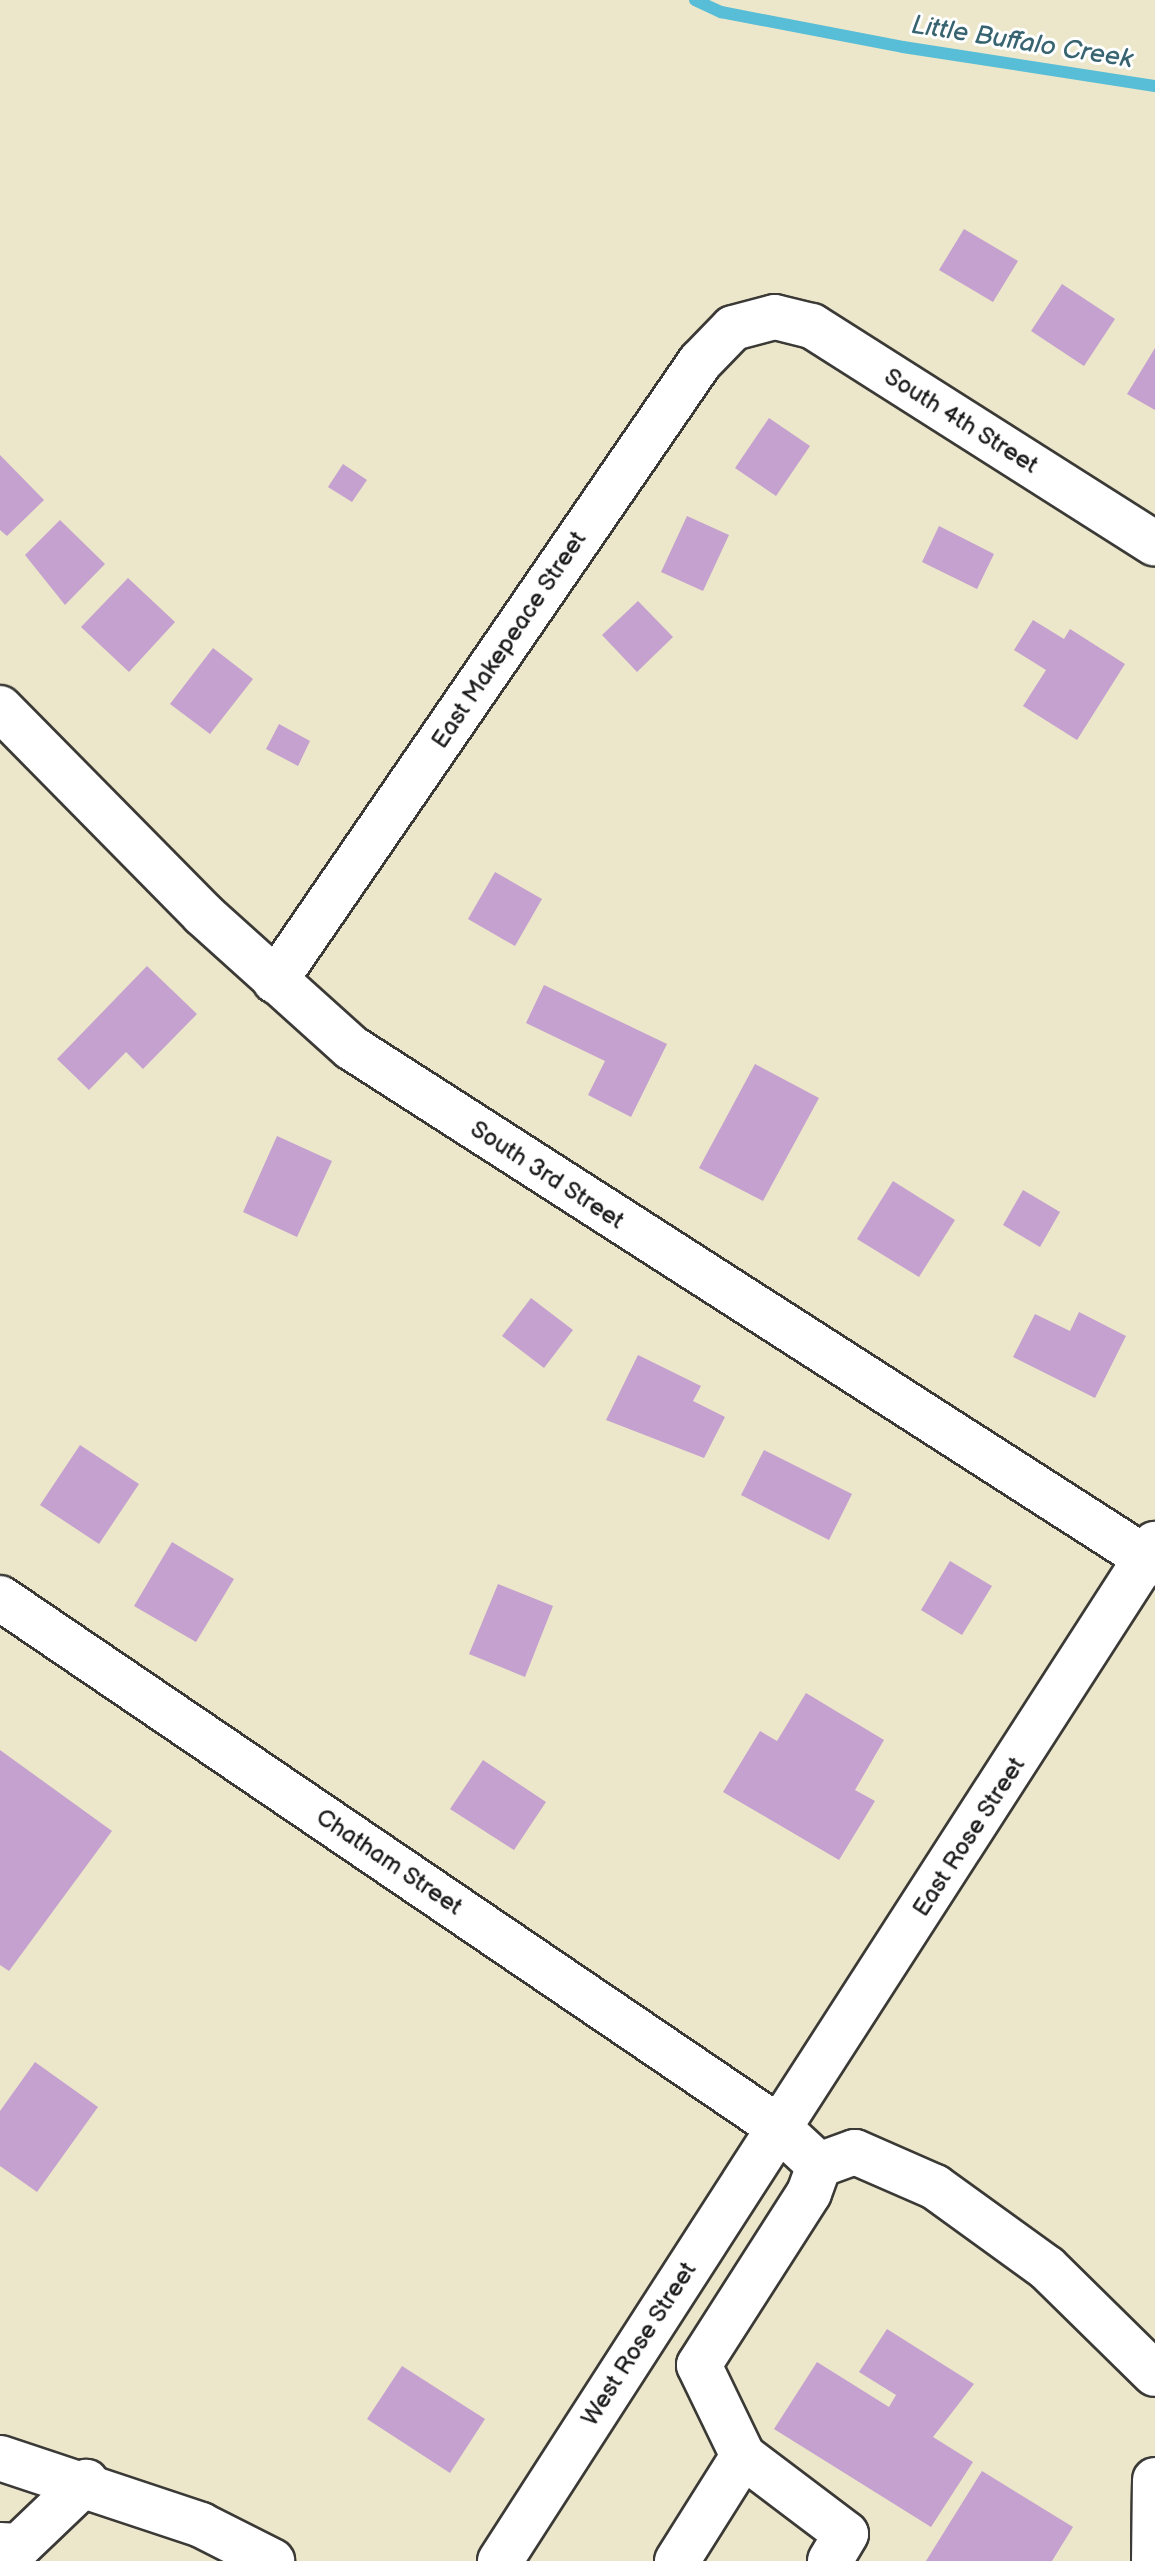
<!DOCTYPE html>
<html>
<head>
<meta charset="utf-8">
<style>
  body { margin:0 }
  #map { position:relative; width:1155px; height:2561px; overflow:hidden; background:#ece7ca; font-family:"Balsamiq Sans",sans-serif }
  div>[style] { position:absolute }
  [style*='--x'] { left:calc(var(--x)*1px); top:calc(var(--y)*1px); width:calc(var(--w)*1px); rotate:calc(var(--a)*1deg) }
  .stream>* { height:12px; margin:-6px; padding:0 6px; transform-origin:6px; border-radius:6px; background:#58bdd6 }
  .building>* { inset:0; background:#c4a1ce }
  .roads { filter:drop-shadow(2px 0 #3b3a36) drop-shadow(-2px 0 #3b3a36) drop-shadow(0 2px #3b3a36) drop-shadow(0 -2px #3b3a36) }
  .minor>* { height:44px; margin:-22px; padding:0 22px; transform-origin:22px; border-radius:22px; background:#fff }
  .major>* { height:44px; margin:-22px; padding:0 22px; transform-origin:22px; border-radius:22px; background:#fff }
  span { translate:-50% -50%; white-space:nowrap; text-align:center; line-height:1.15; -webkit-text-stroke:6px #fff; paint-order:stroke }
  .street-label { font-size:24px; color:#1c1c1c }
  .water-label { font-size:26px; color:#376470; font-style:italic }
</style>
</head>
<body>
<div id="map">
  <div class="stream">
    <div style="--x:695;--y:0;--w:29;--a:25"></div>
    <div style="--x:721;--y:12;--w:185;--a:10.9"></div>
    <div style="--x:903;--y:47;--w:255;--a:8.8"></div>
  </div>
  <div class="building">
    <div style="clip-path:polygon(964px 229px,1018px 261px,993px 302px,939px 270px)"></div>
    <div style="clip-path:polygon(1062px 284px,1115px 319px,1084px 366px,1031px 331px)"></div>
    <div style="clip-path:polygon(1155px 348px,1155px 410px,1127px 394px)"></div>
    <div style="clip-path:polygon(769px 418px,810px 446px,776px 496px,735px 468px)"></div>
    <div style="clip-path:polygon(0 455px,44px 500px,7px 536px,0 530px)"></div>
    <div style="clip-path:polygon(343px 464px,367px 480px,352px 502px,328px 487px)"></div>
    <div style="clip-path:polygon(687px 516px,729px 535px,703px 591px,661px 572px)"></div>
    <div style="clip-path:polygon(60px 520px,105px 564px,65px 605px,25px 555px)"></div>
    <div style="clip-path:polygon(939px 526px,994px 554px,977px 589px,922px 562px)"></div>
    <div style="clip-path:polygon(128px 578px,175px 622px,129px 672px,81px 627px)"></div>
    <div style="clip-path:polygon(638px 601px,673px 637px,637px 672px,602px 635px)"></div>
    <div style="clip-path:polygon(1033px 620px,1064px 639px,1070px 629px,1125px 664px,1077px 740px,1023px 706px,1046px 670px,1014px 650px)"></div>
    <div style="clip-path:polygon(213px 648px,253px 679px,210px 734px,170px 704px)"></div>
    <div style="clip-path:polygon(279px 724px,310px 741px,298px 766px,266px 749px)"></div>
    <div style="clip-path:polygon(495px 872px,542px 899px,515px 946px,468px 919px)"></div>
    <div style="clip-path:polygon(147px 966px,197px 1014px,143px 1069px,126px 1052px,89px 1090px,57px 1059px)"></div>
    <div style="clip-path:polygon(544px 985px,667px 1044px,631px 1117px,588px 1095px,605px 1061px,526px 1023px)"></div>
    <div style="clip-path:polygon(755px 1064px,819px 1098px,763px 1201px,699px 1168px)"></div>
    <div style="clip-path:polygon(277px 1136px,332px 1161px,297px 1237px,243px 1212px)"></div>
    <div style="clip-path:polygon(893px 1181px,955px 1220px,919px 1277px,857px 1239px)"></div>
    <div style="clip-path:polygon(1023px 1190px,1060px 1212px,1040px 1247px,1003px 1225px)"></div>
    <div style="clip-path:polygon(531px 1298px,573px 1330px,544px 1368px,502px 1336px)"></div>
    <div style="clip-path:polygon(1079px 1312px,1126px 1336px,1095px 1398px,1013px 1357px,1035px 1314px,1070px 1331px)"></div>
    <div style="clip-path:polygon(638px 1355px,701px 1386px,693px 1401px,725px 1417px,704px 1458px,606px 1420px)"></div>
    <div style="clip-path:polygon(80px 1445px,139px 1484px,99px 1544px,40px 1505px)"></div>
    <div style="clip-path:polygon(764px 1450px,852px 1494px,829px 1540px,741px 1495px)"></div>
    <div style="clip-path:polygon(172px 1542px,234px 1579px,196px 1642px,134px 1606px)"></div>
    <div style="clip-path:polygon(950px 1561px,992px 1586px,962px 1635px,921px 1610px)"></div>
    <div style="clip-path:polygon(498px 1584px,553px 1606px,525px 1677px,469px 1654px)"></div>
    <div style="clip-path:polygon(806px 1693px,884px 1740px,855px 1790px,875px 1801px,839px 1860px,723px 1792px,760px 1731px,777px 1741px)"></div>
    <div style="clip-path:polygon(0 1750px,112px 1831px,9px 1971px,0 1965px)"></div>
    <div style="clip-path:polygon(483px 1760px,546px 1802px,514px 1850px,450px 1809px)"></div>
    <div style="clip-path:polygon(35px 2062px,98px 2107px,37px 2192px,0 2166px,0 2111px)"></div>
    <div style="clip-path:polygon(887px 2329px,974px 2384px,933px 2437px,973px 2462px,931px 2527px,774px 2429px,817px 2362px,889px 2407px,896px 2395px,859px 2372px)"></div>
    <div style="clip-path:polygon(402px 2366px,485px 2419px,450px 2473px,367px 2419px)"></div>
    <div style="clip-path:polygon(982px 2471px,1073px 2527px,1052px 2561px,926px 2561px)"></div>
  </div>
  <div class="roads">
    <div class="minor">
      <div style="--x:0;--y:708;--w:289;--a:45.4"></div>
      <div style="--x:203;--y:914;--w:200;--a:42"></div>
      <div style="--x:352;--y:1048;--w:954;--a:32.72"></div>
      <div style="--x:275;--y:981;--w:751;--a:-55.53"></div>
      <div style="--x:700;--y:362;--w:47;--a:-45.9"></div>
      <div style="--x:733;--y:328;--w:43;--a:-14.7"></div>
      <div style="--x:775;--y:317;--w:38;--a:14"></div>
      <div style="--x:812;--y:326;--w:406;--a:32.4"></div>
      <div style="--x:0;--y:1598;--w:939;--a:34.2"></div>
      <div style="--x:777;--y:2126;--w:57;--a:42.9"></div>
      <div style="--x:743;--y:2456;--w:101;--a:-115.8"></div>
      <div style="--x:699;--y:2365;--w:204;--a:-57.4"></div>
      <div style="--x:809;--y:2193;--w:30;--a:-70"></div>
      <div style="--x:819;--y:2165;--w:38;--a:-20"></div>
      <div style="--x:855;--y:2152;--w:87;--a:23.6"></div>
      <div style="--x:935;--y:2187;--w:138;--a:35.9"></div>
      <div style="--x:1047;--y:2268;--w:151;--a:44.5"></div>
      <div style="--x:0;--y:2545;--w:19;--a:3"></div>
      <div style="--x:19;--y:2546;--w:93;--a:-43.7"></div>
      <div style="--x:500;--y:2561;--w:1210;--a:-57.22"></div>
      <div style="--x:677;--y:2561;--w:124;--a:-57.8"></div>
      <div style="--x:743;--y:2456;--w:129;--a:37.1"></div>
      <div style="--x:846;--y:2534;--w:31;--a:121"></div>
      <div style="--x:1154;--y:2561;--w:81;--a:-89.3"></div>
    </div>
    <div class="major">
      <div style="--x:0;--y:2458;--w:212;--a:18.4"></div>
      <div style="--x:201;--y:2525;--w:80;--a:26.9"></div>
    </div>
  </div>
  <div class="street-label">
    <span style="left:961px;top:421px;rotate:32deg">South 4th Street</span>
    <span style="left:509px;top:640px;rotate:-56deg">East Makepeace Street</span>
    <span style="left:547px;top:1175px;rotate:33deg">South 3rd Street</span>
    <span style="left:969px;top:1837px;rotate:-57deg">East Rose Street</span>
    <span style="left:389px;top:1862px;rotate:34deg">Chatham Street</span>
    <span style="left:639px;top:2344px;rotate:-57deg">West Rose Street</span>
  </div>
  <div class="water-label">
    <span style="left:1022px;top:43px;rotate:9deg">Little Buffalo Creek</span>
  </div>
</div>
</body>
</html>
